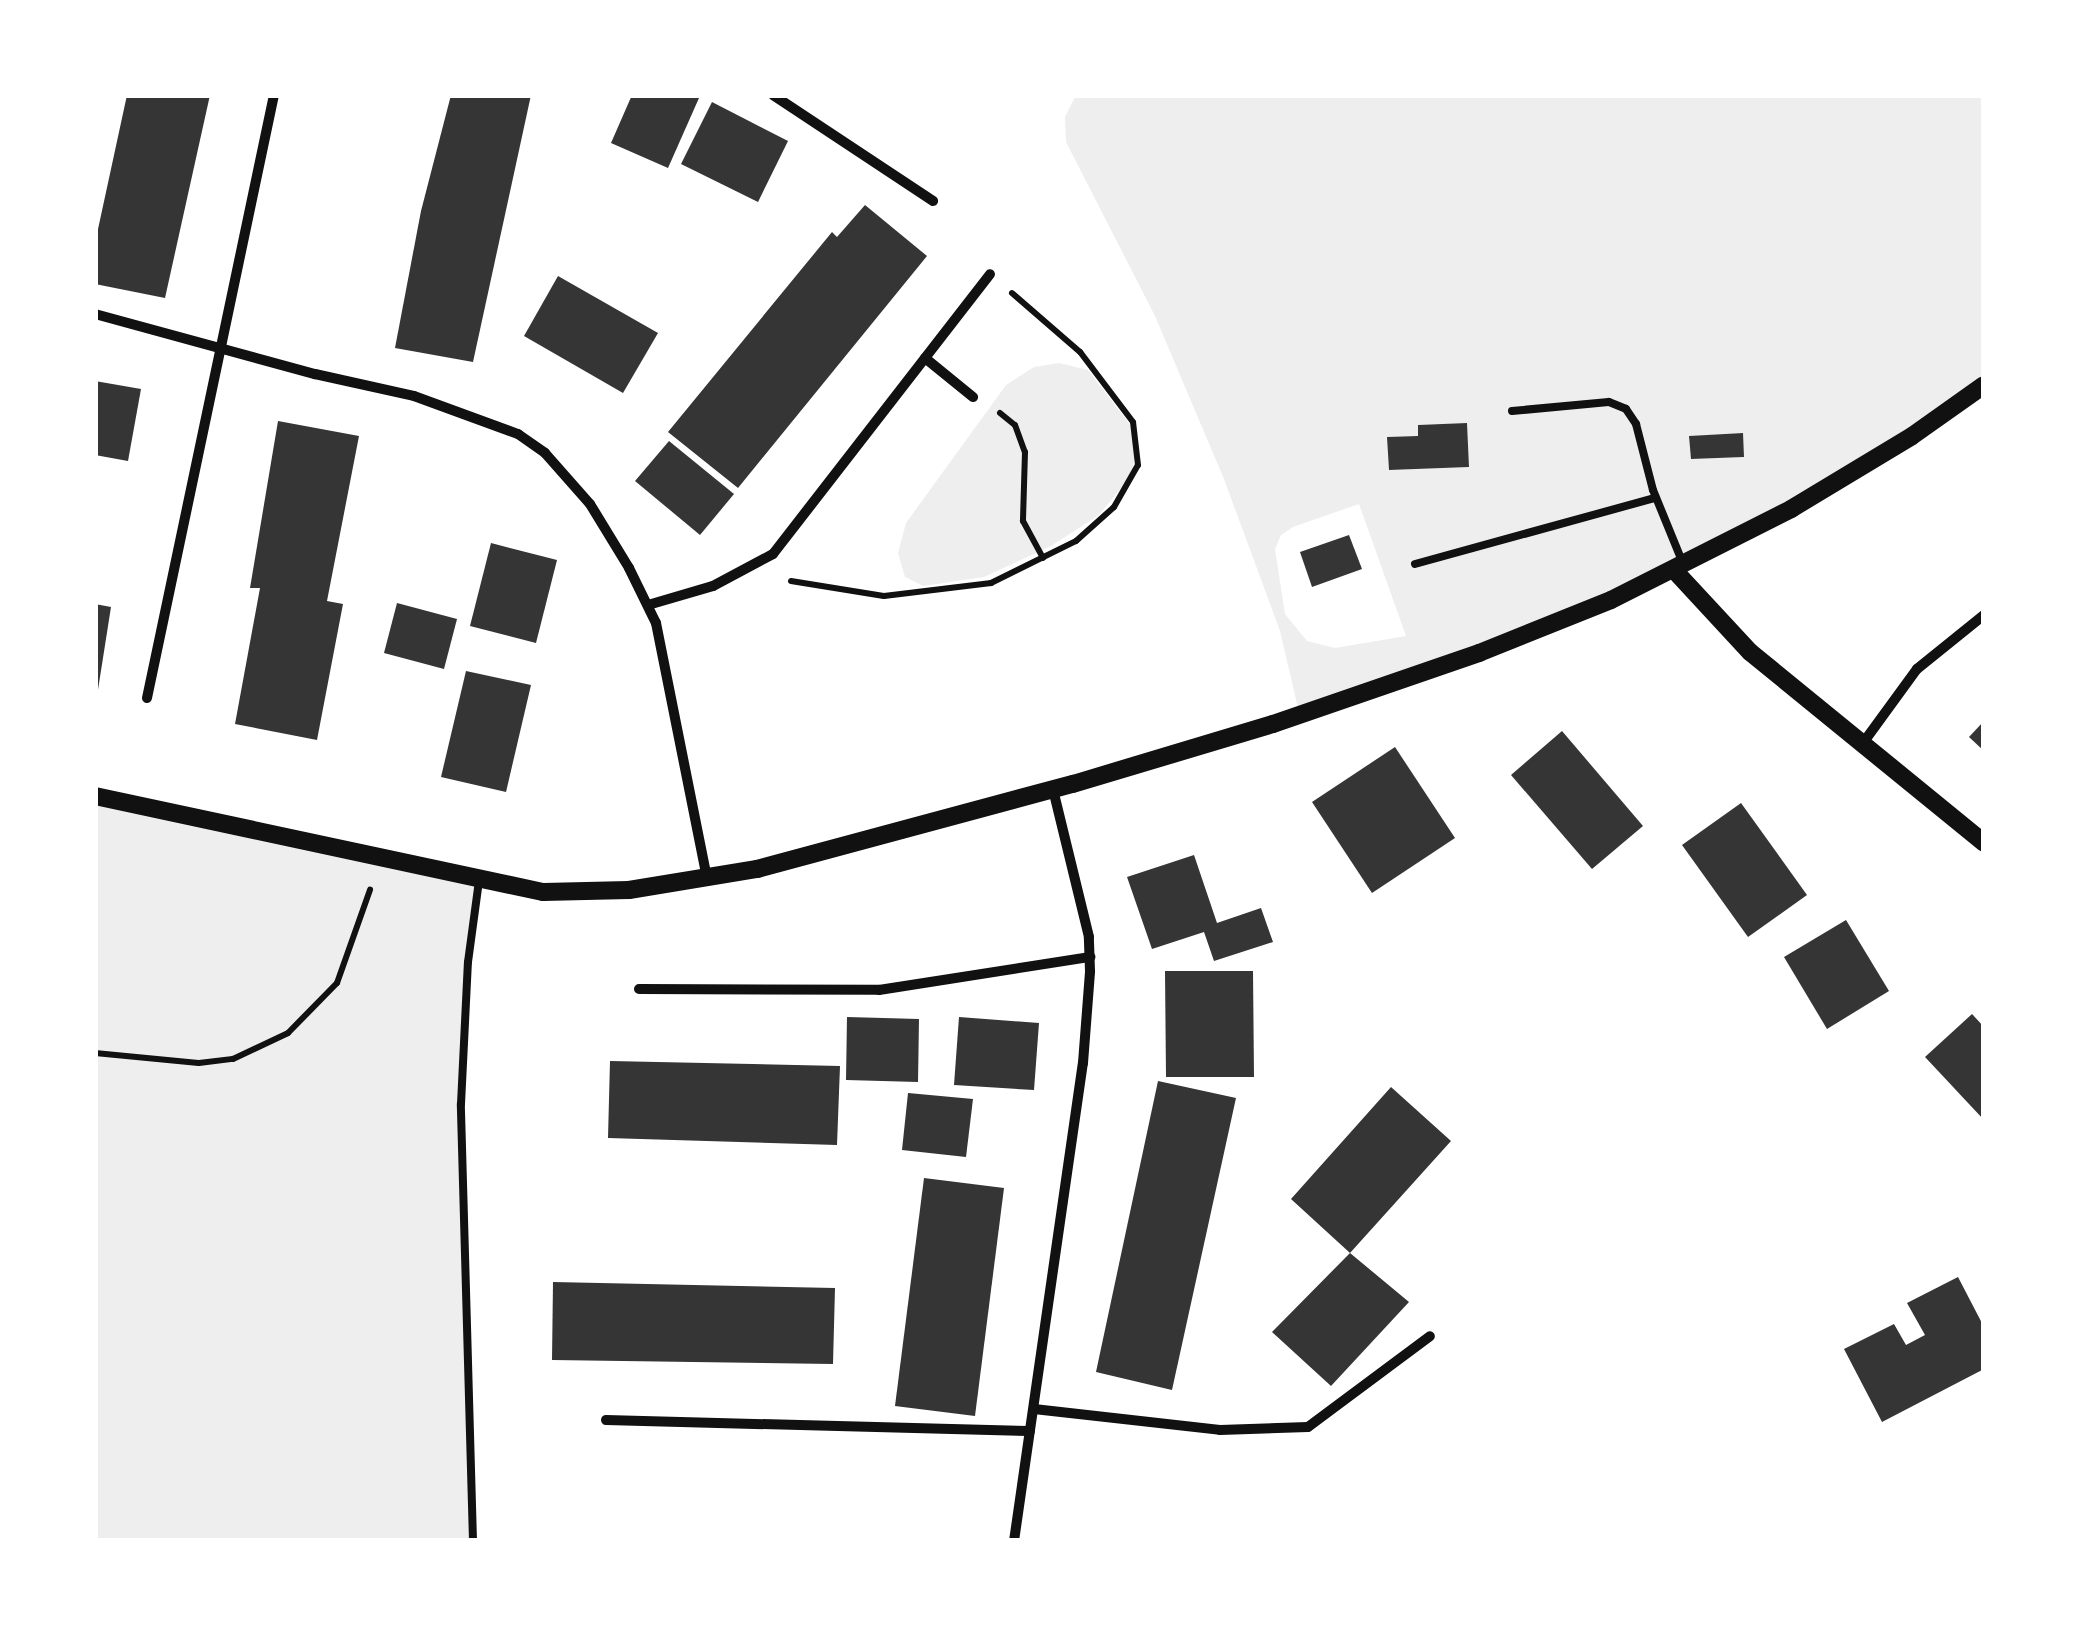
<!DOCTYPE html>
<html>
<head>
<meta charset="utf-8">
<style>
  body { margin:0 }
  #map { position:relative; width:2079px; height:1636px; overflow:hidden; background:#fff; font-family:Literata,serif }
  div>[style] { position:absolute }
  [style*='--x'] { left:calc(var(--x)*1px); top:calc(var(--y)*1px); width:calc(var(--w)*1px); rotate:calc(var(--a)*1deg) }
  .green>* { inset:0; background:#eee }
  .building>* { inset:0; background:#353535 }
  .path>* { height:6px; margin:-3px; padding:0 3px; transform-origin:3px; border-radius:3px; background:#111 }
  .service>* { height:8px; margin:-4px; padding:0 4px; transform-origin:4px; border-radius:4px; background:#111 }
  .minor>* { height:10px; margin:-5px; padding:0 5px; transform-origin:5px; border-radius:5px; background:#111 }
  .tertiary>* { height:18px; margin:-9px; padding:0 9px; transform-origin:9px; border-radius:9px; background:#111 }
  span { translate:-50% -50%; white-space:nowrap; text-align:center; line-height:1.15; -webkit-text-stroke:8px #fff; paint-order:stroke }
  .frame { position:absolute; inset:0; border:98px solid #fff; pointer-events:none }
</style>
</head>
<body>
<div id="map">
  <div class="green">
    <div style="clip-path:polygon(evenodd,1076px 95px,1984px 95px,1984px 382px,1700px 554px,1519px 629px,1298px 708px,1280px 631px,1224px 479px,1155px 316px,1066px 142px,1065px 117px,1076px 95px,1467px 423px,1469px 467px,1389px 470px,1388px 437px,1418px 436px,1418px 425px,1467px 423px,1076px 95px,1742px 433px,1744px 457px,1691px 459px,1690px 436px,1742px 433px,1076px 95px,1359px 504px,1406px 636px,1335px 648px,1307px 641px,1285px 614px,1275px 549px,1281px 535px,1293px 527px,1359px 504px)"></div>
    <div style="clip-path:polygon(1059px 363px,1088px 370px,1131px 426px,1136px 451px,1131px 476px,1099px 515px,1051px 546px,984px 577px,923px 586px,905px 577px,898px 553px,906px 523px,1006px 385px,1034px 367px)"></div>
    <div style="clip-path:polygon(95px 798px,477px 881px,459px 1114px,471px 1541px,95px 1541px)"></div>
  </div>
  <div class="building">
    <div style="clip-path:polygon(127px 95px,210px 95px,165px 298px,95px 284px,95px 243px)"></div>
    <div style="clip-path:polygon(451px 95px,531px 95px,473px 362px,395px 348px,421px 211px)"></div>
    <div style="clip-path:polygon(632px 95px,699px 98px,668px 168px,611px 143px)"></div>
    <div style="clip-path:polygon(712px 102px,788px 141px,758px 202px,681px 164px)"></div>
    <div style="clip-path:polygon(865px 205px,927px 256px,738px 488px,668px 432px,832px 232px,837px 237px)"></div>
    <div style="clip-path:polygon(558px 276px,658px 333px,623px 393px,524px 336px)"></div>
    <div style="clip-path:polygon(95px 381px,141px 389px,128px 461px,95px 455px)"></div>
    <div style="clip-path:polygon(278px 421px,359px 436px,327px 601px,343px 604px,317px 740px,235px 724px,260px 588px,250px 588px)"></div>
    <div style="clip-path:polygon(1467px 423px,1469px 467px,1389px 470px,1387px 437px,1418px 436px,1418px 425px)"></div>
    <div style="clip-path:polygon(1743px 433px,1744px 457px,1691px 459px,1689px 436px)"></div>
    <div style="clip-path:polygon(669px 441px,734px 494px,700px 535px,635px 481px)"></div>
    <div style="clip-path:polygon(1349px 535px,1362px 569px,1312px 587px,1300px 552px)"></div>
    <div style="clip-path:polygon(491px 543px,557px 560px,536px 643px,470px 626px)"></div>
    <div style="clip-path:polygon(397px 603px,457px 619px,444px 669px,384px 653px)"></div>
    <div style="clip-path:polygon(95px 604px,111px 607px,97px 696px,95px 696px)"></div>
    <div style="clip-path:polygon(466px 671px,531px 685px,506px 792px,441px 777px)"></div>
    <div style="clip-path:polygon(1984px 721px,1984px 751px,1969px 737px)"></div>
    <div style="clip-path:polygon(1562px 731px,1643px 826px,1592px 869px,1511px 775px)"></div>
    <div style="clip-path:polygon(1395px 747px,1455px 838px,1372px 893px,1312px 802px)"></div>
    <div style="clip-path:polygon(1741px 803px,1807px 895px,1748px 937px,1682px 845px)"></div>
    <div style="clip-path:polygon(1194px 855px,1217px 923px,1261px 908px,1273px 942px,1214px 961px,1204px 932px,1152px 949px,1127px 877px)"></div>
    <div style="clip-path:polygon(1846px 920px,1889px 991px,1827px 1029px,1784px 957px)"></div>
    <div style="clip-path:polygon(1165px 971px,1253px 971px,1254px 1077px,1166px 1077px)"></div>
    <div style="clip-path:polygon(1972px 1014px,1984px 1027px,1984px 1120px,1925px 1057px)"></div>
    <div style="clip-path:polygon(847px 1017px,919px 1019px,918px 1082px,846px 1080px)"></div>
    <div style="clip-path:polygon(959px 1017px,1039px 1023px,1034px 1090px,954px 1085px)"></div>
    <div style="clip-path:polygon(610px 1061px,840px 1066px,837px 1145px,608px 1138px)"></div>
    <div style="clip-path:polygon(1158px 1081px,1236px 1098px,1172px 1390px,1096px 1372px)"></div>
    <div style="clip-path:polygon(1391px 1087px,1451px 1141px,1350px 1253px,1409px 1302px,1331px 1386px,1272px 1332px,1350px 1253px,1291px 1199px)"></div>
    <div style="clip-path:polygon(908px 1093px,973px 1099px,966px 1157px,902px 1150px)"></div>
    <div style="clip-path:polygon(924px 1178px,1004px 1188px,975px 1416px,895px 1406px)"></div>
    <div style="clip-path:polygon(1958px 1277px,1984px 1327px,1984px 1369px,1882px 1422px,1844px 1349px,1894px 1324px,1906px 1345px,1925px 1335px,1907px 1303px)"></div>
    <div style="clip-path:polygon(553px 1282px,835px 1288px,833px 1364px,552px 1360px)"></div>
  </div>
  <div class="path">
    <div style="--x:1000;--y:413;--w:19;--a:39"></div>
    <div style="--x:1015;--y:425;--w:29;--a:70"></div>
    <div style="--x:1025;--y:452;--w:69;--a:91.7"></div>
    <div style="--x:1023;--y:521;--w:42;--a:61.6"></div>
    <div style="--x:791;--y:581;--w:94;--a:9.2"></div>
    <div style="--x:884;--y:596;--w:108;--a:-6.9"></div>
    <div style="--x:991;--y:583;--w:95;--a:-26.3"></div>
    <div style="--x:1076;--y:541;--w:51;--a:-41.8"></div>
    <div style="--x:1114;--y:507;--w:48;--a:-60.3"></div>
    <div style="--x:1138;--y:465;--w:43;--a:-96.6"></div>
    <div style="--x:1133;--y:422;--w:88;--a:-127.1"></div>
    <div style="--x:1080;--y:352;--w:90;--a:-139.1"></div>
    <div style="--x:95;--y:1053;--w:104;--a:5.5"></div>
    <div style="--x:199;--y:1063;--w:34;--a:-7"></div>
    <div style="--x:233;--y:1059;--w:61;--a:-25.3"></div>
    <div style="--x:288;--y:1033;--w:70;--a:-45.6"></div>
    <div style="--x:337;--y:983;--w:99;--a:-70.5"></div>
  </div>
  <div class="service">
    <div style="--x:1512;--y:411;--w:97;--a:-5.3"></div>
    <div style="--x:1609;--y:402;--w:18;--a:22"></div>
    <div style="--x:1626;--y:409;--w:18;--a:56"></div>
    <div style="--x:1636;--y:424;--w:68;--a:75.6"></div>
    <div style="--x:1653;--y:490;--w:77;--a:67.8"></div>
    <div style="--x:1415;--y:564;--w:249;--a:-15.4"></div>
    <div style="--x:473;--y:1541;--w:437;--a:-91.6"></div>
    <div style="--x:461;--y:1104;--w:142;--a:-87.2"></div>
    <div style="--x:468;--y:962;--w:82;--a:-82.3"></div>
  </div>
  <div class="minor">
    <div style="--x:773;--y:95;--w:192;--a:33.5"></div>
    <div style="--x:95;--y:314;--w:228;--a:15.3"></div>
    <div style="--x:315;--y:374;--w:101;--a:12.5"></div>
    <div style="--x:414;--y:396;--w:111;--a:20.1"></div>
    <div style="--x:518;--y:434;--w:33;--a:35"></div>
    <div style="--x:545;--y:453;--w:68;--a:48.6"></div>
    <div style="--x:590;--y:504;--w:75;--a:58.6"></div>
    <div style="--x:629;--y:568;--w:61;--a:63.9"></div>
    <div style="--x:656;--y:623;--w:260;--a:78.7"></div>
    <div style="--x:925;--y:358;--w:62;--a:39.1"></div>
    <div style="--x:648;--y:605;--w:68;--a:-16.3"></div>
    <div style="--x:713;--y:586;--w:68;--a:-28.1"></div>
    <div style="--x:773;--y:554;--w:354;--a:-52.2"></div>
    <div style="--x:147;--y:698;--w:616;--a:-78.11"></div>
    <div style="--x:1863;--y:743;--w:92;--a:-53.9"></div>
    <div style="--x:1917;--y:669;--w:86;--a:-38.9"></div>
    <div style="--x:639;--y:989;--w:240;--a:0.2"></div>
    <div style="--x:879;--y:990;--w:214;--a:-8.9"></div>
    <div style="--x:1034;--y:1409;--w:187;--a:6.4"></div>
    <div style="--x:1220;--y:1430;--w:88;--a:-2"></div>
    <div style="--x:1308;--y:1427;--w:152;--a:-36.7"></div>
    <div style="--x:606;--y:1420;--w:424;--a:1.5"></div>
    <div style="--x:1014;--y:1541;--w:483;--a:-81.8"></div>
    <div style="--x:1083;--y:1063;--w:92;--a:-85.6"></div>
    <div style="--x:1090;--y:971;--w:34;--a:-92"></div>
    <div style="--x:1089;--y:937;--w:152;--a:-103.7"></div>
  </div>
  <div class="tertiary">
    <div style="--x:1674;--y:570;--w:112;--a:47.2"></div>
    <div style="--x:1750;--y:652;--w:302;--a:39.2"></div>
    <div style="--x:95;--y:796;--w:458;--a:12.1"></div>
    <div style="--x:543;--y:892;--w:86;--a:-1.3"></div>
    <div style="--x:629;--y:890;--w:130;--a:-9.3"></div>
    <div style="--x:757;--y:869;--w:327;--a:-15.1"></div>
    <div style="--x:1073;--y:784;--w:209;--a:-16.7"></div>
    <div style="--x:1273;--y:724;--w:218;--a:-19"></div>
    <div style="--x:1479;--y:653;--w:142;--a:-21.9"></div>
    <div style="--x:1611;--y:600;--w:202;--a:-26.8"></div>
    <div style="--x:1791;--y:509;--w:141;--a:-31.1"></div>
    <div style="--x:1912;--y:436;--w:88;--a:-35.3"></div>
  </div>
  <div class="frame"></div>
</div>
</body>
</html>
